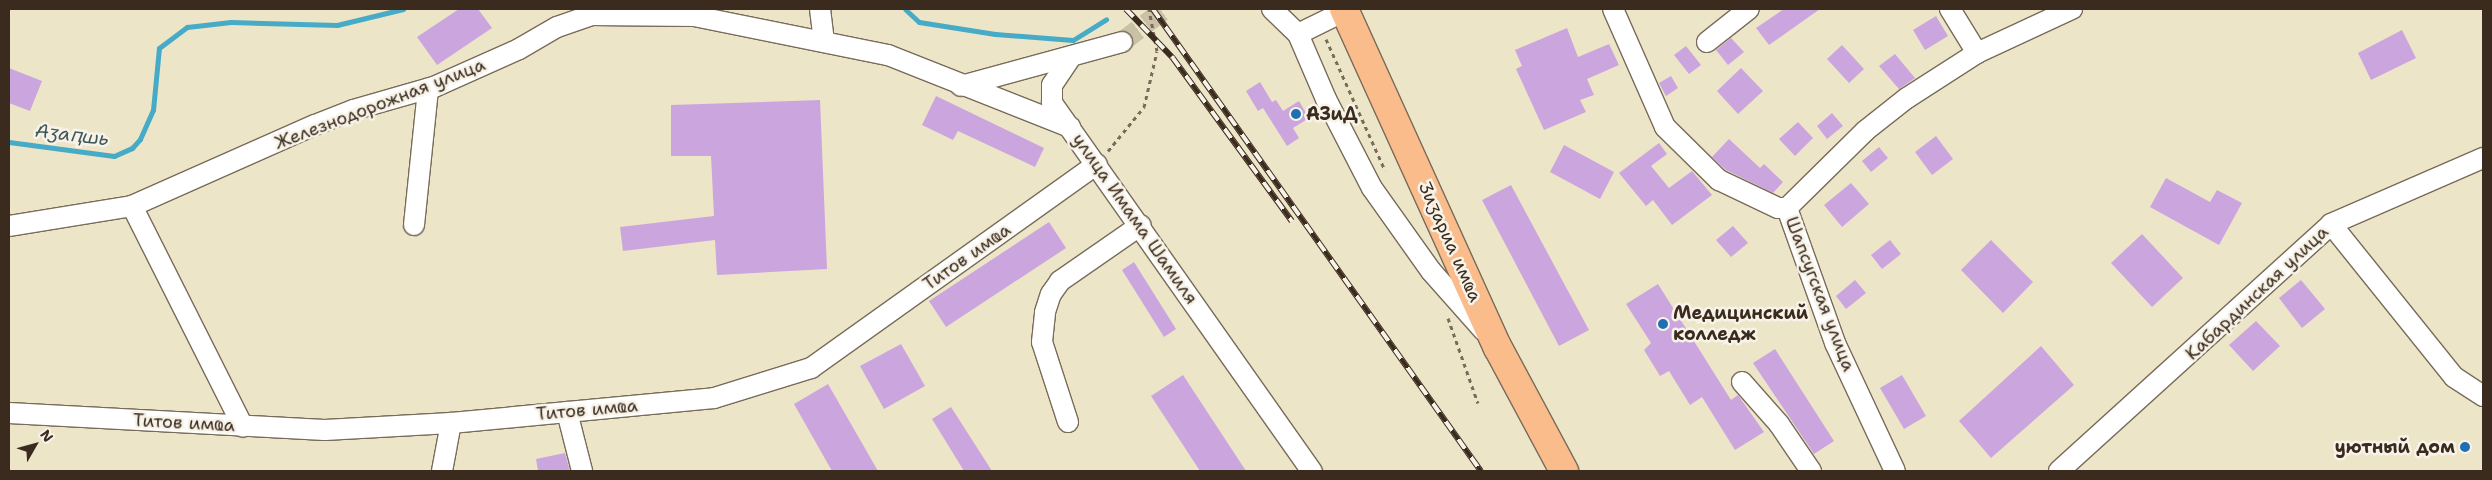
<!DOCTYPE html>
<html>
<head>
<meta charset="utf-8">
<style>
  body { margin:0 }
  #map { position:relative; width:2492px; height:480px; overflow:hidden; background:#ede5c8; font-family:"Shantell Sans",sans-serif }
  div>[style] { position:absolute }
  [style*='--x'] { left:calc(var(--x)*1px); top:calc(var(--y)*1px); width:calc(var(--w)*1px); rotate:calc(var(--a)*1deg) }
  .stream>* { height:5px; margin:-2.5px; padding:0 2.5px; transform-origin:2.5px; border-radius:2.5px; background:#47abc7 }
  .building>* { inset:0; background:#cba6de }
  .minor-tunnel>* { height:20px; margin-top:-10px; transform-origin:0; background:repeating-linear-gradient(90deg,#c9c0a6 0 20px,transparent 0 30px) }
  .path>* { height:3px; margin-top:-1.5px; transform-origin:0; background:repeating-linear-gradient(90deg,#796b5a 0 4px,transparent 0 8px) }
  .roads { filter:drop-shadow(1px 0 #796b5a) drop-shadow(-1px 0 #796b5a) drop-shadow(0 1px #796b5a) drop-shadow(0 -1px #796b5a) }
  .minor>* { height:20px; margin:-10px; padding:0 10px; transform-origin:10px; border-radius:10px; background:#fff }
  .highway>* { height:28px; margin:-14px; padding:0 14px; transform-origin:14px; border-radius:14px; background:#fabc8b }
  .rail>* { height:5.5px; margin-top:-2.75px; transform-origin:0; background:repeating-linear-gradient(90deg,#f7f3e8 0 11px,#3b2a1e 0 22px); box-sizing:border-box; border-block:1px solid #3b2a1e }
  .dots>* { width:14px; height:14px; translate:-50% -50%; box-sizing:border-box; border:2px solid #f7f3e8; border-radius:50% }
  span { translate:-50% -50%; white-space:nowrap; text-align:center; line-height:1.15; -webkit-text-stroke:5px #f7f3e8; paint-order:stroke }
  .street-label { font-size:18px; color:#3b2a1e }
  .poi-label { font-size:18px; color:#3b2a1e; font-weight:700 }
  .left { translate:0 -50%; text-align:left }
  .right { translate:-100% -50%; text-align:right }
  .water-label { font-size:19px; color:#3f5759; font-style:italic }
  .frame { position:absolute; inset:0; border:10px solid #3b2a1e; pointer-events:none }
  .north { position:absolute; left:10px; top:420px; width:50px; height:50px; -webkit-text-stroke:4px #f7f3e8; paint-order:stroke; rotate:52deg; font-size:14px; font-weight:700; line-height:20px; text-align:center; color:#3b2a1e }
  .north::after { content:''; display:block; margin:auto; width:18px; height:22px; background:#3b2a1e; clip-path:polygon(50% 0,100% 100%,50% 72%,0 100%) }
</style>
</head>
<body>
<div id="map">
  <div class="stream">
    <div style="--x:905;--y:9;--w:19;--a:43"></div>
    <div style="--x:919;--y:22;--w:77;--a:9"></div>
    <div style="--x:995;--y:34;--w:78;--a:4.4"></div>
    <div style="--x:1073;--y:40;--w:39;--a:-32"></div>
    <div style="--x:9;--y:142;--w:106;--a:7.6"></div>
    <div style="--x:114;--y:156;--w:20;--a:-24"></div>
    <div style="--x:132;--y:148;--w:12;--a:-48"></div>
    <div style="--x:140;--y:139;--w:32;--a:-66"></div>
    <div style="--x:153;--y:110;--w:62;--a:-84.5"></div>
    <div style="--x:159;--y:48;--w:35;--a:-37"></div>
    <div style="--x:187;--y:27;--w:44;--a:-6.5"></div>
    <div style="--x:231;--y:22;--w:106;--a:1.6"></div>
    <div style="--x:337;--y:25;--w:68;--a:-13.6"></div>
  </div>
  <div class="building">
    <div style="clip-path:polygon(459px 9px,478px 9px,492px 28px,437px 65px,417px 37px)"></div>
    <div style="clip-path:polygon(1784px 9px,1820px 9px,1769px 45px,1756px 28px)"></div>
    <div style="clip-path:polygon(1936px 16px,1948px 36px,1925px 50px,1913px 30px)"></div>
    <div style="clip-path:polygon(1567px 28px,1578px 57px,1609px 44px,1619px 65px,1587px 79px,1594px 95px,1580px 100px,1586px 112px,1544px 130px,1516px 69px,1522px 66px,1515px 50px)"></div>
    <div style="clip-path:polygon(2402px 30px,2416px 58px,2371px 80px,2358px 53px)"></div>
    <div style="clip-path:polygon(1731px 38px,1744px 52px,1728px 65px,1716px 50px)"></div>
    <div style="clip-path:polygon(1842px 45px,1864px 69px,1849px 83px,1827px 59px)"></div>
    <div style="clip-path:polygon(1686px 46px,1701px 65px,1689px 74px,1674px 55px)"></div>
    <div style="clip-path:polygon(1895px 54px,1915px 78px,1899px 89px,1879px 66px)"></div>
    <div style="clip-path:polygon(9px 68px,42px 81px,30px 111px,9px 103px)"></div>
    <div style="clip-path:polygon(1741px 68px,1763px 91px,1738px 114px,1717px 91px)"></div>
    <div style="clip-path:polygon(1671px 76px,1678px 88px,1666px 96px,1659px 83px)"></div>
    <div style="clip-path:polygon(1260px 82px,1272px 102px,1276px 100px,1283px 111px,1299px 101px,1309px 118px,1293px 128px,1299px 138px,1287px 146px,1263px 108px,1258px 111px,1246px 91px)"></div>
    <div style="clip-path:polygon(936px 96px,1044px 148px,1035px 167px,958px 131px,953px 140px,922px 125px)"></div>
    <div style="clip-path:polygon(820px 100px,827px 269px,717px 275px,715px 240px,623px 251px,620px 227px,714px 216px,711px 156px,671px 156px,671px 105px)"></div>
    <div style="clip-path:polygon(1832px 113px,1843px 126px,1827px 139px,1817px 126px)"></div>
    <div style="clip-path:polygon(1798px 122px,1813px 138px,1795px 156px,1779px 139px)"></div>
    <div style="clip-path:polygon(1936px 136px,1953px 159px,1932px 175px,1915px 152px)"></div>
    <div style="clip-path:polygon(1729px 139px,1760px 168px,1764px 164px,1783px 182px,1773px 193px,1726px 170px,1712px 157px)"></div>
    <div style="clip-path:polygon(1659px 143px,1667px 154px,1651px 166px,1669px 188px,1692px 171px,1712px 195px,1672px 225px,1653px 200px,1646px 206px,1619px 173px)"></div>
    <div style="clip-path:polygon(1564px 145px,1614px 172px,1600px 199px,1550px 172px)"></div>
    <div style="clip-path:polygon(1879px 147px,1888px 158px,1871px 172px,1862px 161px)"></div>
    <div style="clip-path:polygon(2166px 178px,2210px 202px,2217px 190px,2242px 203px,2219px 245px,2150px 207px)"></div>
    <div style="clip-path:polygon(1851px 183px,1869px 204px,1842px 227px,1824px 205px)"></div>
    <div style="clip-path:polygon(1511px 185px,1589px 330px,1559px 346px,1482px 200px)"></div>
    <div style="clip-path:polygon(1049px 222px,1066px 248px,946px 327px,929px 301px)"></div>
    <div style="clip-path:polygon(1733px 226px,1748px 243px,1731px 257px,1716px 240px)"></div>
    <div style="clip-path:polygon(2142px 234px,2183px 278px,2152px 307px,2111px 263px)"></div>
    <div style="clip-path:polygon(1890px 240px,1901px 254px,1882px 269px,1871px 255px)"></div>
    <div style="clip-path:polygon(1991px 240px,2033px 282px,2003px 313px,1961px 270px)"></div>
    <div style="clip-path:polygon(1134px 262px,1176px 329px,1164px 337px,1122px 270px)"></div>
    <div style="clip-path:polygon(1855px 280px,1866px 293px,1846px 309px,1836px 296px)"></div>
    <div style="clip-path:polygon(2301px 280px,2325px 309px,2302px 328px,2279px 298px)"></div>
    <div style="clip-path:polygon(1658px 284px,1731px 400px,1738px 395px,1764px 432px,1735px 450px,1702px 397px,1690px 405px,1669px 371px,1660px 376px,1644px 350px,1651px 343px,1626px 304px)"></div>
    <div style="clip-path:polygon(2256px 321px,2280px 346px,2253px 371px,2229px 345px)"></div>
    <div style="clip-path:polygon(901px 344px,925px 386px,884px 409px,860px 366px)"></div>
    <div style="clip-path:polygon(2041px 346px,2074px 385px,1991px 458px,1959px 421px)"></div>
    <div style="clip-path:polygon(1775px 349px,1834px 441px,1814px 454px,1753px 363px)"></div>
    <div style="clip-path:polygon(1183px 375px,1246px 471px,1200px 471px,1151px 396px)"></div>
    <div style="clip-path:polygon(1902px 375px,1926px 416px,1904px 429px,1880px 388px)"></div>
    <div style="clip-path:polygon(828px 384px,878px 471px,832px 471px,794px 404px)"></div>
    <div style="clip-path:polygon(951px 407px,992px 471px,964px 471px,932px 419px)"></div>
    <div style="clip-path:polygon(565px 453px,570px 471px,538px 471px,536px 459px)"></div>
  </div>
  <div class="minor-tunnel">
    <div style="--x:1122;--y:42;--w:54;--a:-37.5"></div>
  </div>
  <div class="path">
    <div style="--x:1326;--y:39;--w:144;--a:65.8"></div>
    <div style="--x:1108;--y:151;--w:57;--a:-50.7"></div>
    <div style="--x:1144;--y:107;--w:57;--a:-76.9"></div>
    <div style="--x:1157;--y:51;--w:43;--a:-100.8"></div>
    <div style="--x:1448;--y:318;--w:90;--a:70.6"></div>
  </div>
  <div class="roads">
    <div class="minor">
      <div style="--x:684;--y:9;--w:12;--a:35"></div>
      <div style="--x:694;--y:16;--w:198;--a:11.4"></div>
      <div style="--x:888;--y:55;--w:196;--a:21.6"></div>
      <div style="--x:820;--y:9;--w:32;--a:83"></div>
      <div style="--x:1272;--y:9;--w:36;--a:44"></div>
      <div style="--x:1298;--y:34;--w:71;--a:66.7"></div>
      <div style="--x:1326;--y:99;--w:100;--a:62.7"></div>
      <div style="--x:1372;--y:188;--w:102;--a:54.6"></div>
      <div style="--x:1431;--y:271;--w:80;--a:48.5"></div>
      <div style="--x:1613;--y:9;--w:129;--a:66.2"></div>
      <div style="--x:1665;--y:127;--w:76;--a:44.5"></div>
      <div style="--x:1719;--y:180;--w:65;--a:25.4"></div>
      <div style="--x:1778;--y:208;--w:9;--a:0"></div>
      <div style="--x:1950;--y:9;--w:52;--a:58.5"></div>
      <div style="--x:1298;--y:34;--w:52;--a:-26.1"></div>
      <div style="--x:1707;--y:42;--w:53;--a:-38.2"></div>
      <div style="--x:1071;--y:57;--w:34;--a:124"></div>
      <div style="--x:1052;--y:85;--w:18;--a:90"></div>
      <div style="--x:1052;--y:103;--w:451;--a:54.8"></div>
      <div style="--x:961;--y:86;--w:167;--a:-15.3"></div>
      <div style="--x:132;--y:206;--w:247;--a:63.3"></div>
      <div style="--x:1787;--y:208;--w:110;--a:-44.6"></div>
      <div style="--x:1865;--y:131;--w:53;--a:-38.2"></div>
      <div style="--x:1907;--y:98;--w:83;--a:-32.7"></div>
      <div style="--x:1977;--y:53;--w:105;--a:-24.9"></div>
      <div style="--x:1787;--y:208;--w:143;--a:70.4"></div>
      <div style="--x:1835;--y:343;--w:141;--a:64.9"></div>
      <div style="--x:2331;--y:224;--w:196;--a:51.2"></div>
      <div style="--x:2454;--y:377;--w:35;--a:33"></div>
      <div style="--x:414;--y:225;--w:137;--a:-84.1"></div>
      <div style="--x:9;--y:226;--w:125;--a:-9.2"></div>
      <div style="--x:132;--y:206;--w:200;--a:-23.9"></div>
      <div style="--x:315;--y:125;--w:41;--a:-21.5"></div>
      <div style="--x:353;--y:110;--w:84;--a:-15.9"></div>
      <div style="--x:434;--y:87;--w:93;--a:-24.1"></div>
      <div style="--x:519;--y:49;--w:44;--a:-30.1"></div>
      <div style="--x:557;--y:27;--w:36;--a:-19"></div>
      <div style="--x:591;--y:15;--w:103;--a:0.6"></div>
      <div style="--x:1742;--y:382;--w:56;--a:48.6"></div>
      <div style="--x:1779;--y:424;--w:57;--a:55.8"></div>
      <div style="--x:567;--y:412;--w:61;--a:75.7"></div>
      <div style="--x:9;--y:413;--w:316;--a:3.1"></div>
      <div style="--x:325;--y:430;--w:126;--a:-3.2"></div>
      <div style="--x:451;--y:423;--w:264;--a:-5.4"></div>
      <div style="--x:714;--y:398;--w:102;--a:-17.2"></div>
      <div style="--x:811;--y:368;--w:351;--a:-35.5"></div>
      <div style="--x:1068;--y:422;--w:84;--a:-108"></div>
      <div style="--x:1042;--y:342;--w:30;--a:-84"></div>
      <div style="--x:1045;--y:312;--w:19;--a:-72"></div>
      <div style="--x:1051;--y:294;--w:16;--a:-55"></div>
      <div style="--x:1060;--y:281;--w:98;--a:-34.7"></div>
      <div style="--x:442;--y:471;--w:49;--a:-79.4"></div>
      <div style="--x:2059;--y:471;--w:367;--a:-42.2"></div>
      <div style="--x:2331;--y:224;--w:166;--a:-23.5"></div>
    </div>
    <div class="highway">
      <div style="--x:1344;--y:9;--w:372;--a:65.6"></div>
      <div style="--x:1498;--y:348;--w:140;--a:61.8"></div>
    </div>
  </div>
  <div class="rail">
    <div style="--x:1126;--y:9;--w:68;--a:46.2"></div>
    <div style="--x:1173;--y:58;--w:202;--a:53.9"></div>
    <div style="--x:1153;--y:9;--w:567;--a:54.63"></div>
  </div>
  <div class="dots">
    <div style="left:1296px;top:114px;background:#1f6fb2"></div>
    <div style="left:1663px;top:324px;background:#1f6fb2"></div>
    <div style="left:2465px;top:447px;background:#1f6fb2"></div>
  </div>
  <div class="street-label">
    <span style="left:380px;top:104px;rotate:-21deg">Железнодорожная улица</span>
    <span style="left:1135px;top:219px;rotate:55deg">улица Имама Шамиля</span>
    <span style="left:1450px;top:242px;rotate:66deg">Ӡиӡариа имҩа</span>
    <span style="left:967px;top:257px;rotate:-35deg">Титов имҩа</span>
    <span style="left:2257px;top:293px;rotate:-43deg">Кабардинская улица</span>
    <span style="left:1820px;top:294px;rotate:69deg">Шапсугская улица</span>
    <span style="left:587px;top:410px;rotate:-5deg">Титов имҩа</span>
    <span style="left:184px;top:423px;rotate:3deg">Титов имҩа</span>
  </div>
  <div class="poi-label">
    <span class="left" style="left:1306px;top:114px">АЗиД</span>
    <span class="left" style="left:1673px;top:324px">Медицинский<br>колледж</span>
    <span class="right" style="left:2455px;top:447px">уютный дом</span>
  </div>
  <div class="water-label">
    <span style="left:72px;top:135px;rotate:7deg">Аӡаԥшь</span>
  </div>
  <div class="frame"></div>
  <div class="north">N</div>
</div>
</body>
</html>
